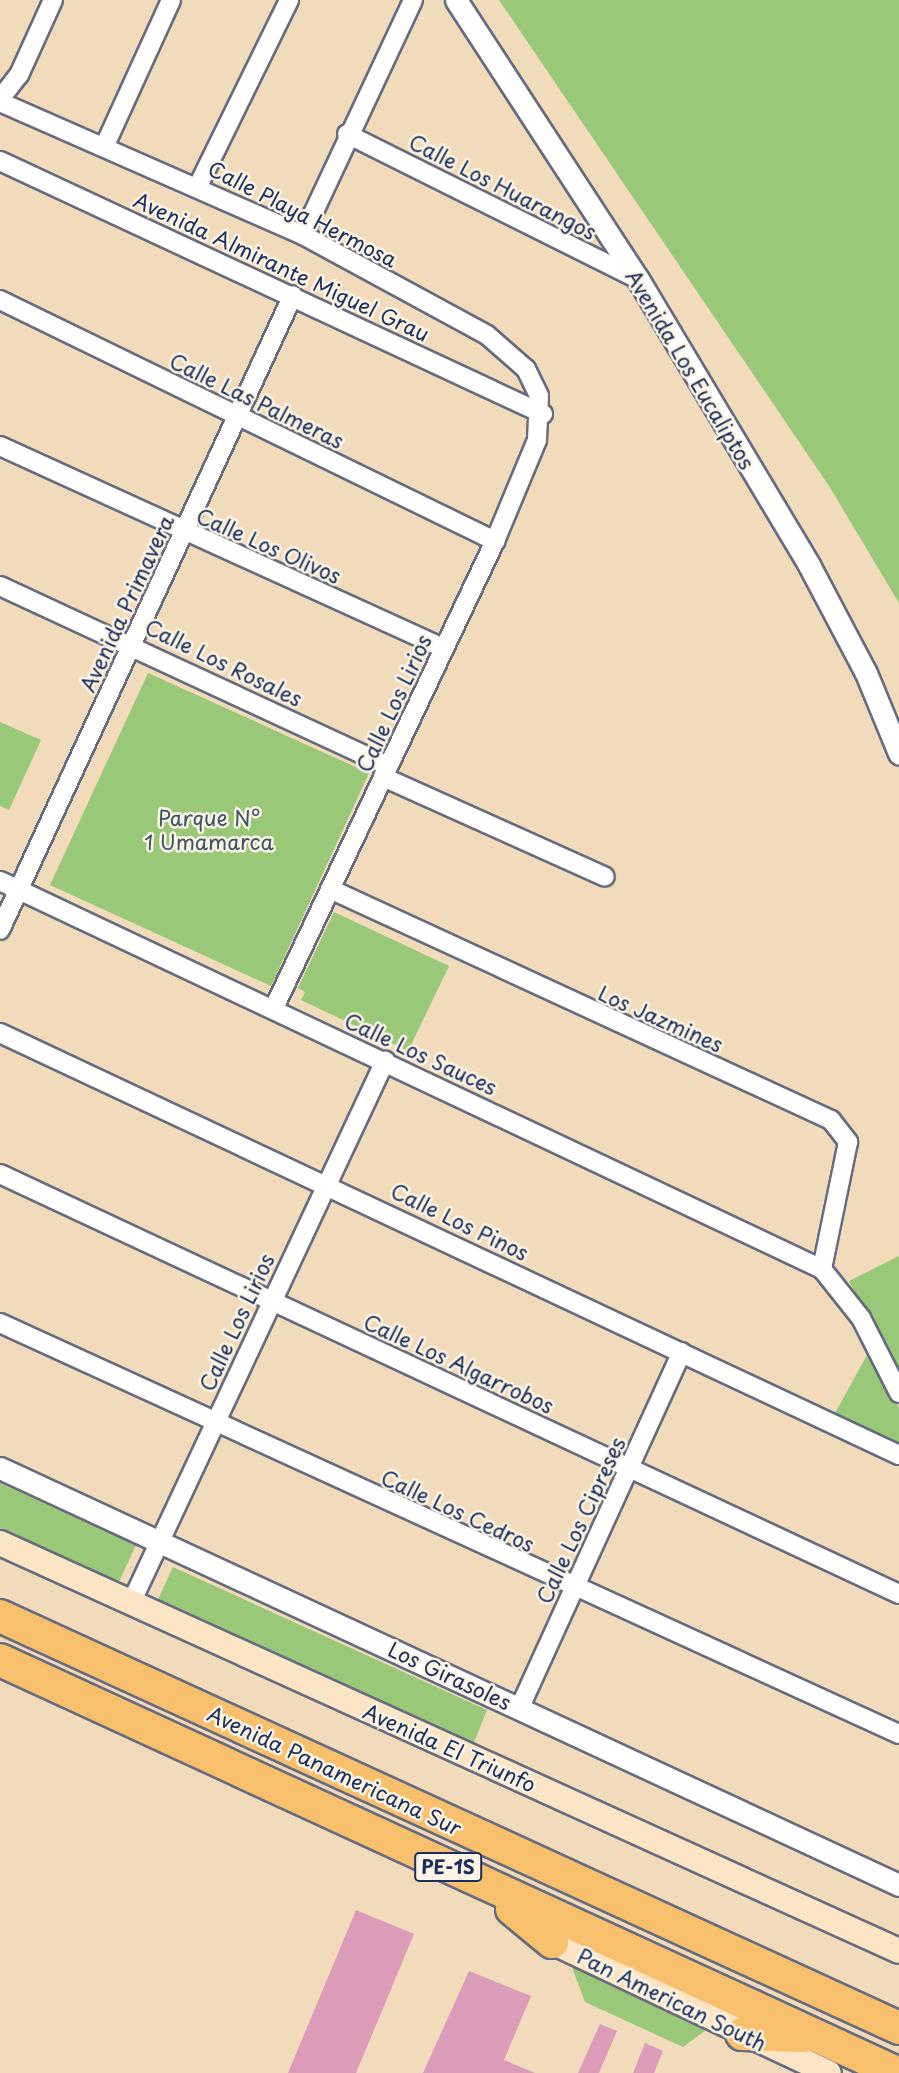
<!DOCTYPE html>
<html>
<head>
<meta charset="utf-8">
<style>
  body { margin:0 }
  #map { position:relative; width:899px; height:2073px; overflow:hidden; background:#f2dbbb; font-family:"Playpen Sans",sans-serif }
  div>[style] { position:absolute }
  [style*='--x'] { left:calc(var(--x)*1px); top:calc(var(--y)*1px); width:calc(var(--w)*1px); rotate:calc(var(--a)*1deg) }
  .green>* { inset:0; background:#98c878 }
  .building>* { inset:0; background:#dc9cb9 }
  .roads { filter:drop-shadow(2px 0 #666b7f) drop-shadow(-2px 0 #666b7f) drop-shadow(0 2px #666b7f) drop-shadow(0 -2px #666b7f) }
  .minor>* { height:18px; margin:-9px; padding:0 9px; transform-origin:9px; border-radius:9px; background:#fff }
  .tertiary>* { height:21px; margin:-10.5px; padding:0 10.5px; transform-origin:10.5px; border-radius:10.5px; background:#fff }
  .secondary>* { height:24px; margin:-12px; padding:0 12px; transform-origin:12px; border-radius:12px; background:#fce5c4 }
  .motorway>* { height:32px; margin:-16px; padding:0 16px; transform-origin:16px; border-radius:16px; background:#f8bf6c }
  span { translate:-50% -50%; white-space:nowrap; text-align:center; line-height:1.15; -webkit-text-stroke:5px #fcf5e5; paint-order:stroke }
  .shield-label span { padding:2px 5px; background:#fcf5e5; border:2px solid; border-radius:5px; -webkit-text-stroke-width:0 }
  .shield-label { font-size:19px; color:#1b2f5e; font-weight:700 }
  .street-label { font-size:21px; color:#1b2f5e }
  .park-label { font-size:21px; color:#3a5564 }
</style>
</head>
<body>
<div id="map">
  <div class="green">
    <div style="clip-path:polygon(499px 0,899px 0,899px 603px,829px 486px)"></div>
    <div style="clip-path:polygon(148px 673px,369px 773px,271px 986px,50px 885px)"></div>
    <div style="clip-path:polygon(0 722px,41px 740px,9px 810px,0 806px)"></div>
    <div style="clip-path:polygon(334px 912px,449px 966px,408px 1051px,301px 1000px,305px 992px,298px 988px)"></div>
    <div style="clip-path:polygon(899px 1256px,899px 1380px,849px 1281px)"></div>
    <div style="clip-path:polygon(868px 1353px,899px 1408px,899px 1443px,834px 1415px)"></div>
    <div style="clip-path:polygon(0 1483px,136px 1545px,115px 1590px,0 1537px)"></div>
    <div style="clip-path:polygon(173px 1567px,487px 1710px,470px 1752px,155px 1606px)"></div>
    <div style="clip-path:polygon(570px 1962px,710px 2027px,683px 2047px,585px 2002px)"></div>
  </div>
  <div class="building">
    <div style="clip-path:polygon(356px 1910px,414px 1934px,356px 2073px,288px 2073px)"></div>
    <div style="clip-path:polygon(469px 1971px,531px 1996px,504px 2060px,535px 2073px,423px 2073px)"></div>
    <div style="clip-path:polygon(600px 2024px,617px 2031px,599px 2073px,578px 2073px)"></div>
    <div style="clip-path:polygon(645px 2043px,663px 2051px,654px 2073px,633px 2073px)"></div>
  </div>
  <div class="roads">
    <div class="minor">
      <div style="--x:0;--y:99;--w:31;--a:-52"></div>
      <div style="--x:19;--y:75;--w:82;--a:-65.6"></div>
      <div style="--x:0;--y:102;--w:331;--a:23.7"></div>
      <div style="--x:303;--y:235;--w:209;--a:28.5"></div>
      <div style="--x:487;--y:335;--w:52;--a:41.1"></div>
      <div style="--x:526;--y:369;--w:30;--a:64"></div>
      <div style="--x:539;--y:396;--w:44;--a:92.6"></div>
      <div style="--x:537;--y:440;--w:109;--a:112.6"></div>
      <div style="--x:495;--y:541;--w:517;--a:115.33"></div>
      <div style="--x:347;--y:134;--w:325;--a:26.5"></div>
      <div style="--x:105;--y:145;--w:159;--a:-65.5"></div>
      <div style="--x:0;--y:161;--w:599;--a:24.98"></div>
      <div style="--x:198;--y:186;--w:207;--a:-63.9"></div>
      <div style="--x:303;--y:235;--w:259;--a:-64.9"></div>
      <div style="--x:0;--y:300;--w:551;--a:25.96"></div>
      <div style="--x:0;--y:446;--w:488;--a:24.5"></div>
      <div style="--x:0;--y:586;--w:428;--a:24.9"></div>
      <div style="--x:383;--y:777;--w:243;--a:24.2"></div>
      <div style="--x:0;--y:881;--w:909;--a:25.27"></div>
      <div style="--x:822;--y:1269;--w:63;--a:51.5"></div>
      <div style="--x:861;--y:1318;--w:84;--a:63.1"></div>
      <div style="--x:330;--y:889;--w:552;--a:24.75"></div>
      <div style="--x:831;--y:1120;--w:28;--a:52"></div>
      <div style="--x:848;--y:1142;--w:130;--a:101.6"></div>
      <div style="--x:0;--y:930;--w:699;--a:-65.23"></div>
      <div style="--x:0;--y:1033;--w:993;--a:25.15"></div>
      <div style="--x:0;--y:1174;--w:992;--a:25.04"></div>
      <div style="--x:0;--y:1323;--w:988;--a:24.57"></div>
      <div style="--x:131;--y:1603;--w:599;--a:-64.89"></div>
      <div style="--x:520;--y:1707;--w:390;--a:-65.5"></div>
    </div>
    <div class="tertiary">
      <div style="--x:456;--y:0;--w:333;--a:56.9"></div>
      <div style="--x:638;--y:279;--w:333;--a:59.1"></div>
      <div style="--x:809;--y:565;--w:122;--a:62.2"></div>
      <div style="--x:866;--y:673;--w:87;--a:67.6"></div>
      <div style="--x:0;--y:1468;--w:991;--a:24.88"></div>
    </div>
    <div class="secondary">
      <div style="--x:0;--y:1543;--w:987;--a:24.41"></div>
      <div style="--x:552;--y:1942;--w:306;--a:25.3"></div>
    </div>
    <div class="motorway">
      <div style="--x:0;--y:1616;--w:989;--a:24.62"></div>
      <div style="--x:0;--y:1660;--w:988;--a:24.72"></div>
      <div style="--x:512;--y:1909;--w:52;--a:39.5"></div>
      <div style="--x:742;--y:2034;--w:61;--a:1.9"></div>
    </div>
  </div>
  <div class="shield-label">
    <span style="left:448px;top:1867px">PE-1S</span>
  </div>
  <div class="street-label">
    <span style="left:503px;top:186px;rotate:27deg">Calle Los Huarangos</span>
    <span style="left:303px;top:213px;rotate:27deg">Calle Playa Hermosa</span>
    <span style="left:282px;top:266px;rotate:25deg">Avenida Almirante Miguel Grau</span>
    <span style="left:691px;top:369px;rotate:59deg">Avenida Los Eucaliptos</span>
    <span style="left:257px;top:400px;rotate:26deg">Calle Las Palmeras</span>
    <span style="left:269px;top:545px;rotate:24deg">Calle Los Olivos</span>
    <span style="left:126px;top:603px;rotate:-65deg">Avenida Primavera</span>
    <span style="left:224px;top:662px;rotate:26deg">Calle Los Rosales</span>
    <span style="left:393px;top:703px;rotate:-65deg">Calle Los Lirios</span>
    <span style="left:661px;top:1018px;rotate:24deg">Los Jazmines</span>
    <span style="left:421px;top:1053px;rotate:25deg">Calle Los Sauces</span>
    <span style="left:460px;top:1221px;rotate:26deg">Calle Los Pinos</span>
    <span style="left:236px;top:1322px;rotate:-65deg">Calle Los Lirios</span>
    <span style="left:459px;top:1363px;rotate:25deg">Calle Los Algarrobos</span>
    <span style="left:458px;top:1510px;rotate:25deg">Calle Los Cedros</span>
    <span style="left:580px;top:1520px;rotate:-65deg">Calle Los Cipreses</span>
    <span style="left:450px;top:1675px;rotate:25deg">Los Girasoles</span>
    <span style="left:450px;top:1747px;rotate:24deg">Avenida El Triunfo</span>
    <span style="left:335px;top:1770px;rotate:25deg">Avenida Panamericana Sur</span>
    <span style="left:672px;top:1999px;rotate:26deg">Pan American South</span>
  </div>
  <div class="park-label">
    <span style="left:209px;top:829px">Parque N°<br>1 Umamarca</span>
  </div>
</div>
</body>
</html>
